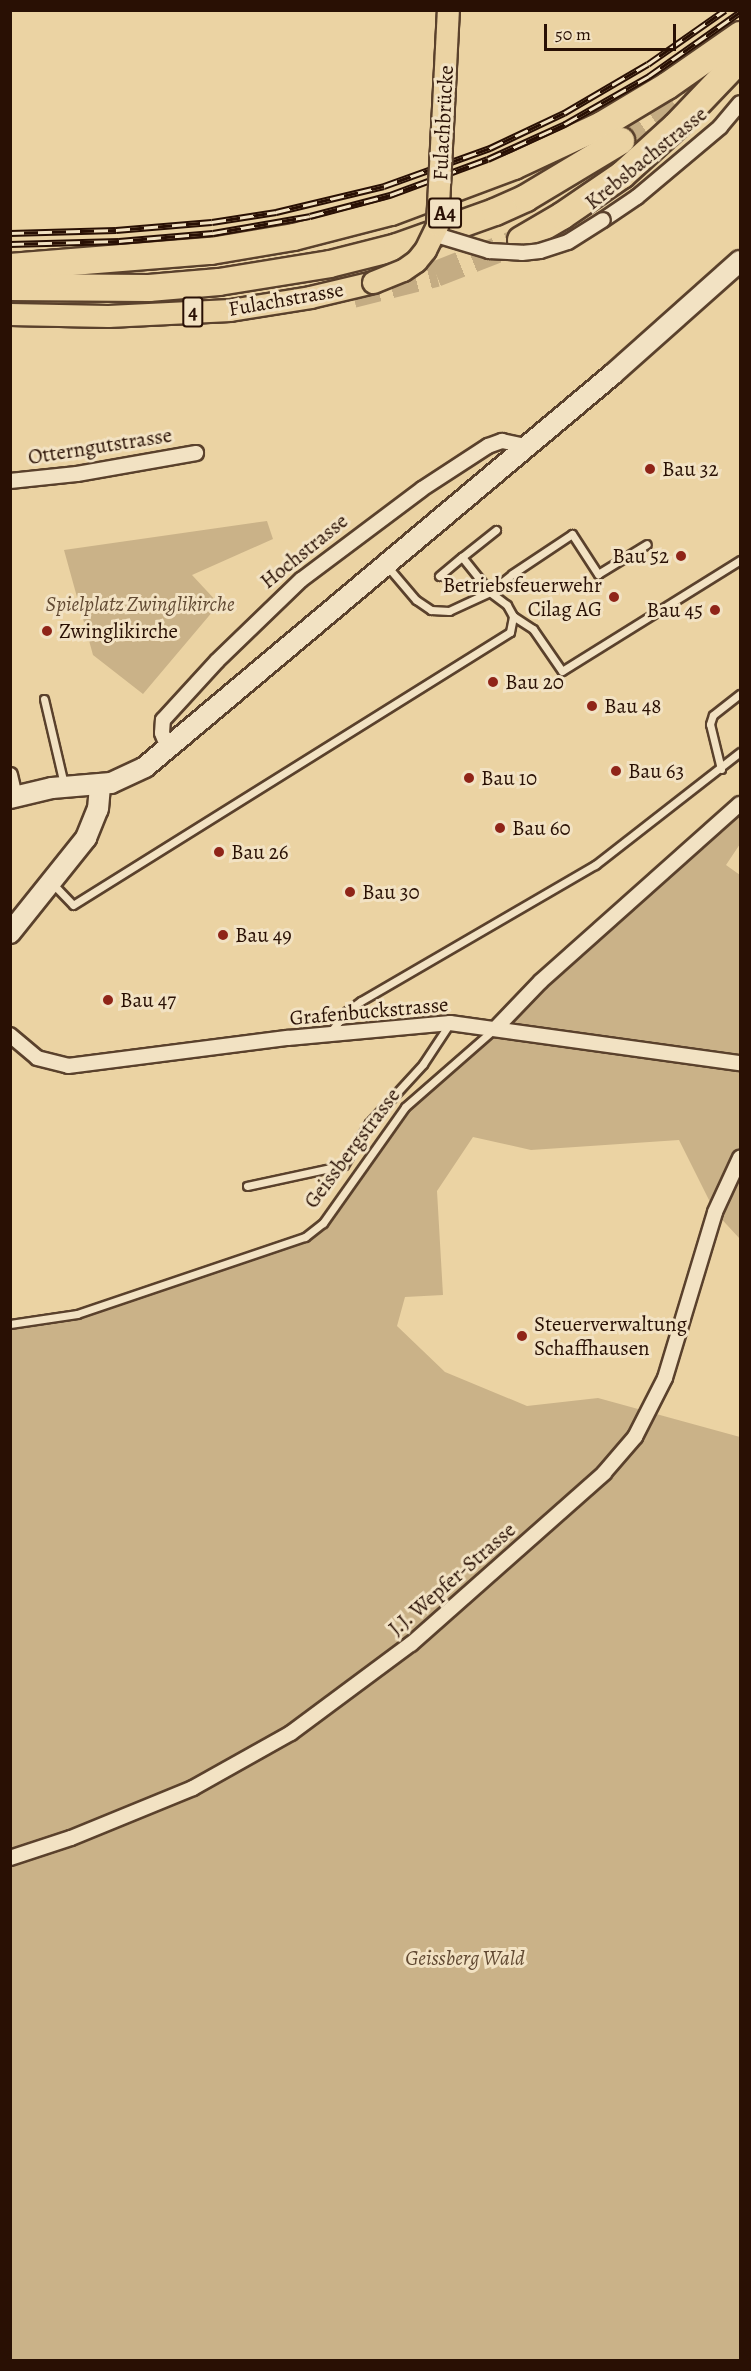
<!DOCTYPE html>
<html>
<head>
<meta charset="utf-8">
<style>
  body { margin:0 }
  #map { position:relative; width:751px; height:2371px; overflow:hidden; background:#ebd3a3; font-family:Alegreya,serif }
  div>[style] { position:absolute }
  [style*='--x'] { left:calc(var(--x)*1px); top:calc(var(--y)*1px); width:calc(var(--w)*1px); rotate:calc(var(--a)*1deg) }
  .green>* { inset:0; background:#cab288 }
  .highway-tunnel>* { height:26px; margin-top:-13px; transform-origin:0; background:repeating-linear-gradient(90deg,#c4ac83 0 26px,transparent 0 39px) }
  .roads { filter:drop-shadow(2px 0 #5a412c) drop-shadow(-2px 0 #5a412c) drop-shadow(0 2px #5a412c) drop-shadow(0 -2px #5a412c) }
  .lane>* { height:7px; margin:-3.5px; padding:0 3.5px; transform-origin:3.5px; border-radius:3.5px; background:#f2e2c3 }
  .street>* { height:14px; margin:-7px; padding:0 7px; transform-origin:7px; border-radius:7px; background:#f2e2c3 }
  .secondary>* { height:20px; margin:-10px; padding:0 10px; transform-origin:10px; border-radius:10px; background:#f2e2c3 }
  .primary>* { height:21px; margin:-10.5px; padding:0 10.5px; transform-origin:10.5px; border-radius:10.5px; background:#ebd3a3 }
  .highway>* { height:26px; margin:-13px; padding:0 13px; transform-origin:13px; border-radius:13px; background:#ebd3a3 }
  .rail>* { height:7px; margin-top:-3.5px; transform-origin:0; background:repeating-linear-gradient(90deg,#f2e2c3 0 14px,#291004 0 28px); box-sizing:border-box; border-block:2px solid #291004 }
  .bridges { filter:drop-shadow(2px 0 #5a412c) drop-shadow(-2px 0 #5a412c) drop-shadow(0 2px #5a412c) drop-shadow(0 -2px #5a412c) }
  .street-bridge>* { height:14px; margin:-7px; padding:0 7px; transform-origin:7px; border-radius:7px; background:#f2e2c3 }
  .primary-bridge>* { height:21px; margin:-10.5px; padding:0 10.5px; transform-origin:10.5px; border-radius:10.5px; background:#ebd3a3 }
  .dots>* { width:16px; height:16px; translate:-50% -50%; box-sizing:border-box; border:3px solid #f2e2c3; border-radius:50% }
  span { translate:-50% -50%; white-space:nowrap; text-align:center; line-height:1.15; -webkit-text-stroke:6px #f2e2c3; paint-order:stroke }
  .shield-label span { padding:2px 4px; background:#f2e2c3; border:2px solid; border-radius:4px; -webkit-text-stroke-width:0 }
  .shield-label { font-size:20px; color:#291004; font-weight:700 }
  .street-label { font-size:21px; color:#291004 }
  .poi-label { font-size:21px; color:#291004 }
  .left { translate:0 -50%; text-align:left }
  .right { translate:-100% -50%; text-align:right }
  .park-label { font-size:21px; color:#614932; font-style:italic }
  .frame { position:absolute; inset:0; border:12px solid #291004; pointer-events:none }
  .scale { position:absolute; left:544px; top:24px; width:132px; height:27px; box-sizing:border-box; border:3px solid #291004; border-top:0; padding-left:8px; font-size:18px; line-height:21px; white-space:nowrap; color:#291004; -webkit-text-stroke:4px #f2e2c3; paint-order:stroke }
</style>
</head>
<body>
<div id="map">
  <div class="green">
    <div style="clip-path:polygon(267px 521px,273px 539px,192px 575px,219px 604px,143px 694px,93px 655px,64px 550px)"></div>
    <div style="clip-path:polygon(740px 804px,740px 844px,726px 865px,740px 875px,740px 1239px,715px 1212px,679px 1140px,531px 1150px,473px 1137px,437px 1191px,443px 1295px,405px 1297px,397px 1326px,445px 1372px,527px 1406px,598px 1398px,740px 1437px,740px 2360px,11px 2360px,10px 1324px,77px 1314px,305px 1237px,323px 1223px,405px 1107px)"></div>
  </div>
  <div class="highway-tunnel">
    <div style="--x:621;--y:141;--w:107;--a:-34"></div>
    <div style="--x:353;--y:295;--w:86;--a:-14.2"></div>
    <div style="--x:436;--y:274;--w:85;--a:-21.4"></div>
  </div>
  <div class="roads">
    <div class="lane">
      <div style="--x:496;--y:530;--w:43;--a:141.5"></div>
      <div style="--x:462;--y:557;--w:45;--a:51.3"></div>
      <div style="--x:490;--y:592;--w:28;--a:-39"></div>
      <div style="--x:512;--y:574;--w:72;--a:-33.7"></div>
      <div style="--x:572;--y:534;--w:48;--a:57"></div>
      <div style="--x:598;--y:574;--w:57;--a:-31.5"></div>
      <div style="--x:439;--y:576;--w:30;--a:-40"></div>
      <div style="--x:513;--y:616;--w:24;--a:33"></div>
      <div style="--x:533;--y:629;--w:51;--a:55.4"></div>
      <div style="--x:562;--y:671;--w:210;--a:-31.9"></div>
      <div style="--x:44;--y:699;--w:87;--a:76.8"></div>
      <div style="--x:721;--y:769;--w:46;--a:-103.7"></div>
      <div style="--x:710;--y:724;--w:9;--a:-72"></div>
      <div style="--x:713;--y:715;--w:34;--a:-38"></div>
      <div style="--x:52;--y:883;--w:30;--a:46"></div>
      <div style="--x:73;--y:905;--w:515;--a:-31.99"></div>
      <div style="--x:510;--y:632;--w:16;--a:-79"></div>
      <div style="--x:513;--y:616;--w:13;--a:-119"></div>
      <div style="--x:507;--y:605;--w:21;--a:-143"></div>
      <div style="--x:490;--y:592;--w:45;--a:155.1"></div>
      <div style="--x:449;--y:611;--w:18;--a:-177"></div>
      <div style="--x:431;--y:610;--w:18;--a:-146"></div>
      <div style="--x:416;--y:600;--w:43;--a:-130.3"></div>
      <div style="--x:329;--y:1034;--w:29;--a:-52"></div>
      <div style="--x:347;--y:1011;--w:17;--a:-36"></div>
      <div style="--x:361;--y:1001;--w:271;--a:-30.2"></div>
      <div style="--x:595;--y:865;--w:184;--a:-37.9"></div>
      <div style="--x:247;--y:1186;--w:99;--a:-12.2"></div>
      <div style="--x:344;--y:1165;--w:49;--a:-59.2"></div>
      <div style="--x:369;--y:1123;--w:80;--a:-47.5"></div>
      <div style="--x:423;--y:1064;--w:49;--a:-56.6"></div>
      <div style="--x:10;--y:1324;--w:68;--a:-8.5"></div>
      <div style="--x:77;--y:1314;--w:241;--a:-18.7"></div>
      <div style="--x:305;--y:1237;--w:23;--a:-38"></div>
      <div style="--x:323;--y:1223;--w:142;--a:-54.7"></div>
      <div style="--x:405;--y:1107;--w:118;--a:-41.2"></div>
    </div>
    <div class="street">
      <div style="--x:603;--y:220;--w:41;--a:-34.1"></div>
      <div style="--x:637;--y:197;--w:109;--a:-40.1"></div>
      <div style="--x:720;--y:127;--w:31;--a:-50"></div>
      <div style="--x:10;--y:481;--w:67;--a:-6"></div>
      <div style="--x:77;--y:474;--w:121;--a:-10"></div>
      <div style="--x:168;--y:748;--w:16;--a:-112"></div>
      <div style="--x:162;--y:733;--w:13;--a:-86"></div>
      <div style="--x:163;--y:720;--w:80;--a:-47.5"></div>
      <div style="--x:217;--y:661;--w:117;--a:-44"></div>
      <div style="--x:301;--y:580;--w:151;--a:-36.9"></div>
      <div style="--x:422;--y:489;--w:79;--a:-33.1"></div>
      <div style="--x:488;--y:446;--w:15;--a:-20"></div>
      <div style="--x:502;--y:441;--w:24;--a:12"></div>
      <div style="--x:10;--y:775;--w:22;--a:77"></div>
      <div style="--x:495;--y:1029;--w:66;--a:-46.2"></div>
      <div style="--x:541;--y:981;--w:266;--a:-41.7"></div>
      <div style="--x:10;--y:1035;--w:35;--a:40"></div>
      <div style="--x:37;--y:1058;--w:32;--a:14"></div>
      <div style="--x:68;--y:1066;--w:222;--a:-7.3"></div>
      <div style="--x:288;--y:1038;--w:163;--a:-5.3"></div>
      <div style="--x:450;--y:1023;--w:293;--a:7.9"></div>
      <div style="--x:10;--y:1858;--w:64;--a:-18.2"></div>
      <div style="--x:71;--y:1838;--w:132;--a:-22.3"></div>
      <div style="--x:193;--y:1788;--w:112;--a:-29.3"></div>
      <div style="--x:291;--y:1733;--w:149;--a:-36.6"></div>
      <div style="--x:411;--y:1644;--w:258;--a:-41.5"></div>
      <div style="--x:604;--y:1473;--w:48;--a:-49.3"></div>
      <div style="--x:635;--y:1437;--w:66;--a:-63"></div>
      <div style="--x:665;--y:1378;--w:173;--a:-73.2"></div>
      <div style="--x:715;--y:1212;--w:60;--a:-65.2"></div>
    </div>
    <div class="secondary">
      <div style="--x:10;--y:798;--w:43;--a:-13.4"></div>
      <div style="--x:52;--y:788;--w:59;--a:-4.8"></div>
      <div style="--x:111;--y:783;--w:38;--a:-25"></div>
      <div style="--x:145;--y:767;--w:611;--a:-40.02"></div>
      <div style="--x:613;--y:374;--w:170;--a:-41.7"></div>
      <div style="--x:10;--y:933;--w:122;--a:-51.3"></div>
      <div style="--x:86;--y:838;--w:31;--a:-68"></div>
      <div style="--x:98;--y:809;--w:24;--a:-85"></div>
    </div>
    <div class="primary">
      <div style="--x:10;--y:314;--w:98;--a:1.2"></div>
      <div style="--x:108;--y:316;--w:122;--a:-2.8"></div>
      <div style="--x:230;--y:310;--w:81;--a:-9.2"></div>
      <div style="--x:310;--y:297;--w:65;--a:-13.4"></div>
    </div>
    <div class="highway">
      <div style="--x:521;--y:240;--w:48;--a:-30.3"></div>
      <div style="--x:562;--y:216;--w:73;--a:-34.3"></div>
      <div style="--x:622;--y:175;--w:73;--a:-42.2"></div>
      <div style="--x:676;--y:126;--w:93;--a:-46.3"></div>
      <div style="--x:10;--y:267;--w:202;--a:-4.6"></div>
      <div style="--x:211;--y:251;--w:84;--a:-9.6"></div>
      <div style="--x:294;--y:237;--w:100;--a:-14.5"></div>
      <div style="--x:391;--y:212;--w:131;--a:-20.5"></div>
      <div style="--x:514;--y:166;--w:97;--a:-25"></div>
      <div style="--x:602;--y:125;--w:76;--a:-31"></div>
      <div style="--x:667;--y:86;--w:89;--a:-34.9"></div>
      <div style="--x:10;--y:287;--w:139;--a:0.4"></div>
      <div style="--x:149;--y:288;--w:70;--a:-4.9"></div>
      <div style="--x:219;--y:282;--w:112;--a:-9.2"></div>
      <div style="--x:330;--y:264;--w:69;--a:-14.2"></div>
      <div style="--x:397;--y:247;--w:104;--a:-19.7"></div>
      <div style="--x:495;--y:212;--w:34;--a:-24"></div>
      <div style="--x:526;--y:198;--w:111;--a:-31"></div>
    </div>
  </div>
  <div class="rail">
    <div style="--x:10;--y:233;--w:106;--a:-1.6"></div>
    <div style="--x:116;--y:230;--w:96;--a:-4.8"></div>
    <div style="--x:212;--y:222;--w:65;--a:-8.9"></div>
    <div style="--x:276;--y:212;--w:111;--a:-13.5"></div>
    <div style="--x:384;--y:186;--w:113;--a:-19.7"></div>
    <div style="--x:490;--y:148;--w:82;--a:-25.3"></div>
    <div style="--x:564;--y:113;--w:97;--a:-30.3"></div>
    <div style="--x:648;--y:64;--w:94;--a:-35"></div>
    <div style="--x:10;--y:244;--w:109;--a:-1.6"></div>
    <div style="--x:119;--y:241;--w:94;--a:-4.9"></div>
    <div style="--x:213;--y:233;--w:98;--a:-9.9"></div>
    <div style="--x:310;--y:216;--w:83;--a:-14.7"></div>
    <div style="--x:390;--y:195;--w:104;--a:-20.2"></div>
    <div style="--x:488;--y:159;--w:85;--a:-24.4"></div>
    <div style="--x:565;--y:124;--w:97;--a:-29.7"></div>
    <div style="--x:649;--y:76;--w:111;--a:-35.1"></div>
  </div>
  <div class="bridges">
    <div class="street-bridge">
      <div style="--x:433;--y:234;--w:59;--a:16.9"></div>
      <div style="--x:489;--y:251;--w:33;--a:3"></div>
      <div style="--x:522;--y:253;--w:18;--a:-6"></div>
      <div style="--x:540;--y:251;--w:29;--a:-18"></div>
      <div style="--x:568;--y:242;--w:41;--a:-32.2"></div>
    </div>
    <div class="primary-bridge">
      <div style="--x:373;--y:282;--w:32;--a:-22"></div>
      <div style="--x:403;--y:270;--w:16;--a:-35"></div>
      <div style="--x:416;--y:261;--w:14;--a:-51"></div>
      <div style="--x:425;--y:250;--w:28;--a:-64"></div>
      <div style="--x:437;--y:225;--w:215;--a:-87.1"></div>
    </div>
  </div>
  <div class="dots">
    <div style="left:650px;top:469px;background:#8f2418"></div>
    <div style="left:681px;top:556px;background:#8f2418"></div>
    <div style="left:614px;top:597px;background:#8f2418"></div>
    <div style="left:715px;top:610px;background:#8f2418"></div>
    <div style="left:47px;top:631px;background:#8f2418"></div>
    <div style="left:493px;top:682px;background:#8f2418"></div>
    <div style="left:592px;top:706px;background:#8f2418"></div>
    <div style="left:616px;top:771px;background:#8f2418"></div>
    <div style="left:469px;top:778px;background:#8f2418"></div>
    <div style="left:500px;top:828px;background:#8f2418"></div>
    <div style="left:219px;top:852px;background:#8f2418"></div>
    <div style="left:350px;top:892px;background:#8f2418"></div>
    <div style="left:223px;top:935px;background:#8f2418"></div>
    <div style="left:108px;top:1000px;background:#8f2418"></div>
    <div style="left:522px;top:1336px;background:#8f2418"></div>
  </div>
  <div class="shield-label">
    <span style="left:445px;top:213px">A4</span>
    <span style="left:193px;top:312px">4</span>
  </div>
  <div class="street-label">
    <span style="left:443px;top:123px;rotate:-87deg">Fulachbrücke</span>
    <span style="left:646px;top:158px;rotate:-39deg">Krebsbachstrasse</span>
    <span style="left:286px;top:299px;rotate:-10deg">Fulachstrasse</span>
    <span style="left:100px;top:446px;rotate:-9deg">Otterngutstrasse</span>
    <span style="left:304px;top:551px;rotate:-39deg">Hochstrasse</span>
    <span style="left:369px;top:1011px;rotate:-5deg">Grafenbuckstrasse</span>
    <span style="left:352px;top:1148px;rotate:-53deg">Geissbergstrasse</span>
    <span style="left:452px;top:1579px;rotate:-41deg">J.J. Wepfer-Strasse</span>
  </div>
  <div class="poi-label">
    <span class="left" style="left:662px;top:469px">Bau 32</span>
    <span class="right" style="left:669px;top:556px">Bau 52</span>
    <span class="right" style="left:602px;top:597px">Betriebsfeuerwehr<br>Cilag AG</span>
    <span class="right" style="left:703px;top:610px">Bau 45</span>
    <span class="left" style="left:59px;top:631px">Zwinglikirche</span>
    <span class="left" style="left:505px;top:682px">Bau 20</span>
    <span class="left" style="left:604px;top:706px">Bau 48</span>
    <span class="left" style="left:628px;top:771px">Bau 63</span>
    <span class="left" style="left:481px;top:778px">Bau 10</span>
    <span class="left" style="left:512px;top:828px">Bau 60</span>
    <span class="left" style="left:231px;top:852px">Bau 26</span>
    <span class="left" style="left:362px;top:892px">Bau 30</span>
    <span class="left" style="left:235px;top:935px">Bau 49</span>
    <span class="left" style="left:120px;top:1000px">Bau 47</span>
    <span class="left" style="left:534px;top:1336px">Steuerverwaltung<br>Schaffhausen</span>
  </div>
  <div class="park-label">
    <span style="left:140px;top:604px">Spielplatz Zwinglikirche</span>
    <span style="left:465px;top:1958px">Geissberg Wald</span>
  </div>
  <div class="frame"></div>
  <div class="scale">50 m</div>
</div>
</body>
</html>
